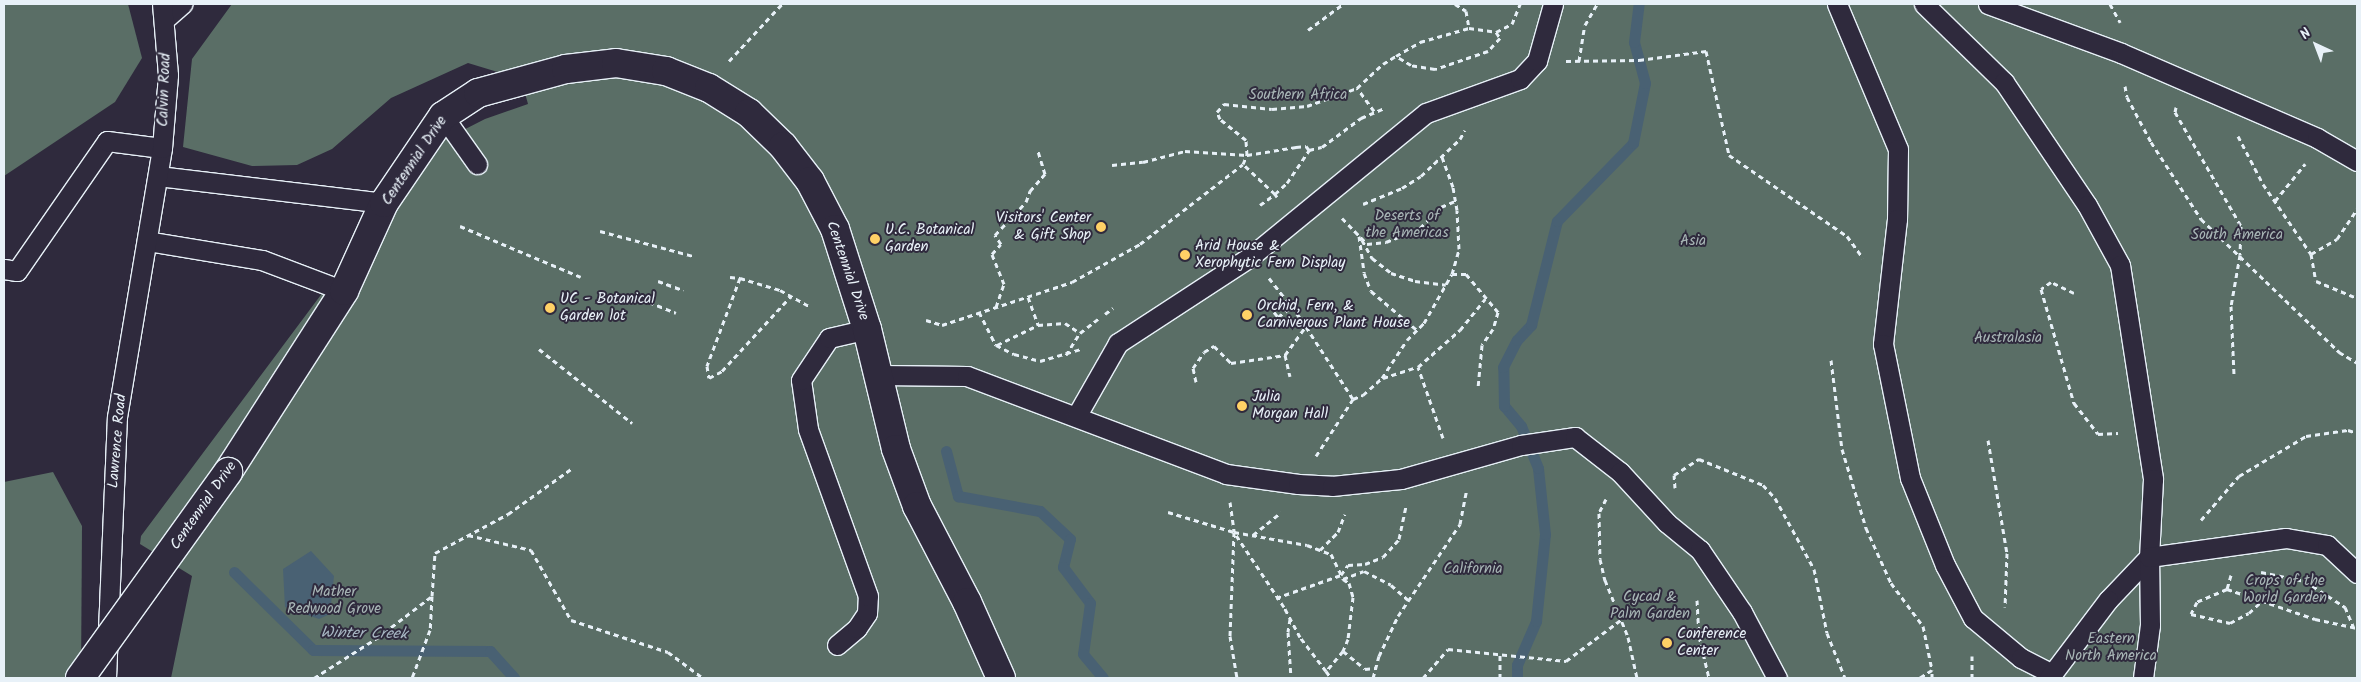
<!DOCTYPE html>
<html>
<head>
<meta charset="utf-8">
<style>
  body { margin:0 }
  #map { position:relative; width:2361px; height:682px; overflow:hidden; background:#2f2a3d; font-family:Kalam,sans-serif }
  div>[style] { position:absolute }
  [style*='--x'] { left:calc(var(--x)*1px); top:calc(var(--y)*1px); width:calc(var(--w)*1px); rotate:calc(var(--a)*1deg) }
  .green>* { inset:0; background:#5a6e66 }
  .water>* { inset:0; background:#496173 }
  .stream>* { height:11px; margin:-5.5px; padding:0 5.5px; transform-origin:5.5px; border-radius:5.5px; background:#496173 }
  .path>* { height:3px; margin-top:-1.5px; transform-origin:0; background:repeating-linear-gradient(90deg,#e8f1f8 0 5px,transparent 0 9px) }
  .roads { filter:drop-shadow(1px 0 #e8f1f8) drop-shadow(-1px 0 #e8f1f8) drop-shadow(0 1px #e8f1f8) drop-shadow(0 -1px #e8f1f8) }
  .service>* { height:19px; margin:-9.5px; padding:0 9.5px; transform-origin:9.5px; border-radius:9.5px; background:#2f2a3d }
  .tertiary>* { height:28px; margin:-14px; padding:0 14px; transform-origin:14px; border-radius:14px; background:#2f2a3d }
  .bridges { filter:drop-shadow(1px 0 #e8f1f8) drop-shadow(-1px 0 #e8f1f8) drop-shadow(0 1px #e8f1f8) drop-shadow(0 -1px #e8f1f8) }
  .tertiary-bridge>* { height:28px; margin:-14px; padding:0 14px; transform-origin:14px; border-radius:14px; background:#2f2a3d }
  .dots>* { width:14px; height:14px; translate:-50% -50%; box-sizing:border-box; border:2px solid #2f2a3d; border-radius:50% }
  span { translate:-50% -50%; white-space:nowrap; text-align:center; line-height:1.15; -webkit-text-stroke:4px #2f2a3d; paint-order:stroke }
  .street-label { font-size:15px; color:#e8f1f8 }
  .park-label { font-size:15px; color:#a8b6b6 }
  .poi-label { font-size:15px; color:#e8f1f8 }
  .right { translate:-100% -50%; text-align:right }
  .left { translate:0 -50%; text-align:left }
  .water-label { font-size:16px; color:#a8b7c3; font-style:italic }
  .frame { position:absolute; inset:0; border:5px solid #e8f1f8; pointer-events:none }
  .north { position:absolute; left:2291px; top:20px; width:50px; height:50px; -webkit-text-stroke:4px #2f2a3d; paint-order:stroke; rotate:317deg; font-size:14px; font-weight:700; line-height:20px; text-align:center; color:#e8f1f8 }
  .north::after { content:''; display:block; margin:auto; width:18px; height:22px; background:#e8f1f8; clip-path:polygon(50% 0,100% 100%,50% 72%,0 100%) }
</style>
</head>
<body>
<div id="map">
  <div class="green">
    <div style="clip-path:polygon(4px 4px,128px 4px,142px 58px,115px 102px,4px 176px)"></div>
    <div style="clip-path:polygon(232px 4px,2357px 4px,2357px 678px,171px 678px,192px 576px,140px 544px,141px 536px,432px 146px,485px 119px,528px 104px,521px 79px,468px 63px,391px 98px,332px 149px,297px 165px,252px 166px,183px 147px,192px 59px)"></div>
    <div style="clip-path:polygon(53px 472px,82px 526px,81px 678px,4px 678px,4px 482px)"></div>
  </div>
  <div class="water">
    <div style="clip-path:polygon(311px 551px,334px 576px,330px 614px,319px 619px,285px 607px,283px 569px)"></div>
  </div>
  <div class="stream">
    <div style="--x:946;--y:451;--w:47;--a:75.1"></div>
    <div style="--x:958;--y:496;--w:83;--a:10.4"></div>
    <div style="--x:1040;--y:511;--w:41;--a:43"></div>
    <div style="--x:1070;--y:539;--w:29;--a:104"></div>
    <div style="--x:1063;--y:567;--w:45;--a:53.1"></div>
    <div style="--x:1090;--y:603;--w:51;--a:97.8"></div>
    <div style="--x:1083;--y:654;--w:31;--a:50"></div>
    <div style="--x:234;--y:572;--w:111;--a:44.6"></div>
    <div style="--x:313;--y:650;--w:177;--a:0.3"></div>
    <div style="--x:490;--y:651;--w:36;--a:48"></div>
    <div style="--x:1517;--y:678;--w:13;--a:-90"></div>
    <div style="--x:1517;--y:665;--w:48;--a:-66.6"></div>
    <div style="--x:1536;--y:621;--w:87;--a:-84.1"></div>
    <div style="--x:1545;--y:534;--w:66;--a:-96.1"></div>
    <div style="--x:1538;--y:468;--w:45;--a:-112"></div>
    <div style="--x:1521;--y:426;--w:26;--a:-130"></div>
    <div style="--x:1504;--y:406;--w:39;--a:-91"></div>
    <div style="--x:1503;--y:367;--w:30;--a:-63"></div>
    <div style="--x:1517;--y:340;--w:21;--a:-47"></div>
    <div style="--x:1531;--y:325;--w:107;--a:-76"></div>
    <div style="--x:1557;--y:221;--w:109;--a:-45.7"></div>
    <div style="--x:1633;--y:143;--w:61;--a:-78.7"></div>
    <div style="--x:1645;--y:83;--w:42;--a:-105"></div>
    <div style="--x:1634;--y:42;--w:38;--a:-83"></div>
  </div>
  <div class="path">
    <div style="--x:1455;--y:4;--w:13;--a:32"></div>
    <div style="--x:1466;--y:11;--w:17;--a:80"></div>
    <div style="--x:2110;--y:4;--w:21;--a:61"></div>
    <div style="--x:1308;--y:30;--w:44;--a:-36.6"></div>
    <div style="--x:1496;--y:32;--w:18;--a:-27"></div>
    <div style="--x:1512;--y:24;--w:22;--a:-68"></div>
    <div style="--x:729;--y:61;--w:78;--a:-47.1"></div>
    <div style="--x:1566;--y:61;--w:73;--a:-0.8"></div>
    <div style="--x:1639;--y:60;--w:68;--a:-7.7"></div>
    <div style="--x:1706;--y:51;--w:107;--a:77.5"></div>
    <div style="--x:1729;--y:155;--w:143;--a:34.5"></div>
    <div style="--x:1847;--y:236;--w:27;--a:54"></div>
    <div style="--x:1579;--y:61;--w:36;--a:-81"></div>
    <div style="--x:1585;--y:25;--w:24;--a:-60"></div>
    <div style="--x:2125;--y:86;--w:11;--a:80"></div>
    <div style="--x:2127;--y:97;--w:51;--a:61.9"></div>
    <div style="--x:2151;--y:142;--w:92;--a:57"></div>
    <div style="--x:2201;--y:219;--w:192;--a:43.9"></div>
    <div style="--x:2339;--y:352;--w:21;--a:31"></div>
    <div style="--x:2176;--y:107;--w:5;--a:101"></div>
    <div style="--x:2175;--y:112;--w:132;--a:59.9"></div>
    <div style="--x:2241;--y:226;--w:29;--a:92"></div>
    <div style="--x:2240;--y:255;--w:52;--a:100"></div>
    <div style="--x:2231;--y:306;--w:69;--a:87.5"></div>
    <div style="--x:1374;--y:111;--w:29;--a:-126"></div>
    <div style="--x:1357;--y:88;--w:35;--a:-43"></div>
    <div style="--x:1383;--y:64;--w:15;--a:-32"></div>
    <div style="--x:1396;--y:56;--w:28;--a:-30"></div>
    <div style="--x:1420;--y:42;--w:51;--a:-15.9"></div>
    <div style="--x:1469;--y:28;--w:27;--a:8"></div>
    <div style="--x:1496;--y:32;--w:7;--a:56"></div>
    <div style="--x:1500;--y:38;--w:18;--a:133"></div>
    <div style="--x:1488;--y:51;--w:56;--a:161.2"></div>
    <div style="--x:1435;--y:69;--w:24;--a:-171"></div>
    <div style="--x:1411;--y:65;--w:17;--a:-149"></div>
    <div style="--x:2238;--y:136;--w:54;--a:62.5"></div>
    <div style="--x:2263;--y:184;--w:85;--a:55.6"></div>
    <div style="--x:2311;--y:254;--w:27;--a:80"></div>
    <div style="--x:2316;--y:281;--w:44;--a:22.5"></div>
    <div style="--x:1112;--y:165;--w:31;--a:-6"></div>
    <div style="--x:1143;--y:162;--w:43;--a:-14.7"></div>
    <div style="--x:1185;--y:151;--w:62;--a:3.7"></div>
    <div style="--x:1247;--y:155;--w:15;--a:-94"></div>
    <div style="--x:1246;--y:140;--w:33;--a:-141"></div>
    <div style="--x:1220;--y:119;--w:8;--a:-113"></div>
    <div style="--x:1217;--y:112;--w:11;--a:-49"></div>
    <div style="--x:1224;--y:104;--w:48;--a:5.9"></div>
    <div style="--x:1272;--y:109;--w:35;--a:-5"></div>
    <div style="--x:1307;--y:106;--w:53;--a:-19.8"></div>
    <div style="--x:1277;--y:197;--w:4;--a:-124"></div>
    <div style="--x:1275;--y:194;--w:16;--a:-43"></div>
    <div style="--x:1287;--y:183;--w:40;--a:-56"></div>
    <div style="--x:1309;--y:150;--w:13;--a:-13"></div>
    <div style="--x:1322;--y:147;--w:49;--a:-36.6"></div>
    <div style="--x:1361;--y:118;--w:26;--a:-23"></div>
    <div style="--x:2275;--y:201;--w:48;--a:-51"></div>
    <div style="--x:1363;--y:204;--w:42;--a:-22.3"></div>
    <div style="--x:1402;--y:188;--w:22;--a:-32"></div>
    <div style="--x:1421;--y:176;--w:54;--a:-43.5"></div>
    <div style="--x:1460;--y:139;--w:10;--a:-61"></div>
    <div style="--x:1260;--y:205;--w:19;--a:-36"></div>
    <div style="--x:1275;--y:194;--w:44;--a:-136.8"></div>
    <div style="--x:1243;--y:164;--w:10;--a:-66"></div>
    <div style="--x:1247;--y:155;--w:50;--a:-9.3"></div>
    <div style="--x:1296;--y:147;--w:10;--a:-6"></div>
    <div style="--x:1306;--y:146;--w:5;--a:53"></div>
    <div style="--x:1342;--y:218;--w:36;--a:46"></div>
    <div style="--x:1367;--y:244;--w:19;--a:-6"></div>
    <div style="--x:1386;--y:242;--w:37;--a:-22"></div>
    <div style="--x:1420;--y:228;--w:30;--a:-45"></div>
    <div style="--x:1441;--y:207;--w:15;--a:-23"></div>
    <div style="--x:460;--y:226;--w:131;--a:22.9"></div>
    <div style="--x:600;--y:231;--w:96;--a:15"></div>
    <div style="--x:1359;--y:236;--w:37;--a:82"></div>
    <div style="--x:1364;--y:273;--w:19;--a:69"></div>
    <div style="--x:1371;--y:291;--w:60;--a:40.3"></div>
    <div style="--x:1362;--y:240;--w:21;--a:61"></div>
    <div style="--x:1372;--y:258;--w:24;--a:38"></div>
    <div style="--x:1391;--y:273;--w:25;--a:18"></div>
    <div style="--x:1415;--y:281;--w:31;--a:7"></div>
    <div style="--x:2311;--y:254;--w:30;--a:-30"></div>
    <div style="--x:2337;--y:239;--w:36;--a:-56"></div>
    <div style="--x:1452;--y:274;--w:14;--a:0"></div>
    <div style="--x:1466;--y:274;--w:50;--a:49.9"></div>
    <div style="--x:1498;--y:312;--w:18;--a:106"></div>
    <div style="--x:1493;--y:329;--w:19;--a:125"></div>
    <div style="--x:1482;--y:345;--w:43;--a:95.3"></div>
    <div style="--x:730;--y:277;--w:10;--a:6"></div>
    <div style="--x:740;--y:278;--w:94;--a:110.6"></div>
    <div style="--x:707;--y:366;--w:12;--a:81"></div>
    <div style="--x:709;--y:378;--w:15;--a:-28"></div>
    <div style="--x:722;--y:371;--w:102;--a:-47.4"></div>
    <div style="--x:740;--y:278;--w:42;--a:16.7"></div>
    <div style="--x:780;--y:290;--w:33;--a:29"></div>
    <div style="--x:1269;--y:278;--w:52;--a:52"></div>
    <div style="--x:1301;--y:319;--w:95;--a:57"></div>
    <div style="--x:658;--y:281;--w:27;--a:20"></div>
    <div style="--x:2074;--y:293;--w:25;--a:-154"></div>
    <div style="--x:2051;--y:282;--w:12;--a:145"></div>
    <div style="--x:2041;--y:289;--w:119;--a:73.9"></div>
    <div style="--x:2074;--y:403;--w:39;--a:52"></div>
    <div style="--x:2098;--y:434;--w:20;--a:-3"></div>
    <div style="--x:1028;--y:297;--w:30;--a:70"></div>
    <div style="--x:649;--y:302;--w:29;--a:22"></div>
    <div style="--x:996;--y:307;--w:24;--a:-71"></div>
    <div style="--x:1004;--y:284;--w:32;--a:-112"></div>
    <div style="--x:992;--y:254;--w:13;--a:-48"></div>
    <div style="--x:1001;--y:244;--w:11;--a:-124"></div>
    <div style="--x:995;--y:235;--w:45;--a:-46.8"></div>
    <div style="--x:1026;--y:202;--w:12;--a:-70"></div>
    <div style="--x:1030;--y:191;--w:23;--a:-49"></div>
    <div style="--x:1045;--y:174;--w:24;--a:-107"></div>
    <div style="--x:979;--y:312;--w:37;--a:63"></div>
    <div style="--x:996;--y:345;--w:20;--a:27"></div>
    <div style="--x:1014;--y:354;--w:27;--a:15"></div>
    <div style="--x:1040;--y:361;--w:43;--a:-16.3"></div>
    <div style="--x:1274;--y:312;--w:6;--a:51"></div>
    <div style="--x:1278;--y:317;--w:15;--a:-37"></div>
    <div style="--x:1105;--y:314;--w:10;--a:-37"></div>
    <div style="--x:926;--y:320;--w:17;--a:17"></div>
    <div style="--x:942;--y:325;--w:137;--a:-18.3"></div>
    <div style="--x:1072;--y:282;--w:78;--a:-29.2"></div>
    <div style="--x:1140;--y:244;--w:130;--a:-37.8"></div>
    <div style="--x:997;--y:345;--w:46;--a:-26"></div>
    <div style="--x:1038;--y:325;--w:27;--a:-4"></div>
    <div style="--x:1065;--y:323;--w:18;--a:34"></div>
    <div style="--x:539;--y:349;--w:119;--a:38.5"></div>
    <div style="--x:1066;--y:355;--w:26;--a:-58"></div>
    <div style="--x:1080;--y:333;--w:23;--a:-38"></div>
    <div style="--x:1285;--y:355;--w:36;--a:-54"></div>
    <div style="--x:1831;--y:360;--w:90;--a:83"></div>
    <div style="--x:1842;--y:449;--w:83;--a:73.1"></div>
    <div style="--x:1866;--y:528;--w:60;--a:65.6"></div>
    <div style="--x:1891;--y:583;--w:54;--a:53.3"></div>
    <div style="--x:1923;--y:626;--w:45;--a:78.4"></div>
    <div style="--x:1932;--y:670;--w:15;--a:148"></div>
    <div style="--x:1383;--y:378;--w:36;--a:-18"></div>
    <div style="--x:1196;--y:382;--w:14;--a:-102"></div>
    <div style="--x:1193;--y:368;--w:19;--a:-55"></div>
    <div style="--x:1204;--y:352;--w:12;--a:-31"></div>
    <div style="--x:1214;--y:346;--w:24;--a:45"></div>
    <div style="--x:1231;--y:363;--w:55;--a:-8.4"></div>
    <div style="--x:1285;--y:355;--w:22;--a:77"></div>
    <div style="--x:1443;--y:438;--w:75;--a:-109.4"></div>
    <div style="--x:1418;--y:367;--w:56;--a:-41.4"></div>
    <div style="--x:1460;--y:330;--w:40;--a:-51"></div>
    <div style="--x:1988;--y:440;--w:115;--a:80.5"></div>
    <div style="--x:2007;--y:553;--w:54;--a:92.1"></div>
    <div style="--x:1316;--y:456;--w:68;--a:-57"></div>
    <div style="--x:1353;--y:399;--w:11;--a:-22"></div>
    <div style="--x:1363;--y:395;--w:25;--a:-42"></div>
    <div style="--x:1382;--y:378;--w:45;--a:-56.7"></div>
    <div style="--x:1407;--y:340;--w:24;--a:-45"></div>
    <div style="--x:1424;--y:323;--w:56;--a:-60.3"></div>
    <div style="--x:1452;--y:274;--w:26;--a:-74"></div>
    <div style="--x:1459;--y:249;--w:39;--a:-93"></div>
    <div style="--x:1457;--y:210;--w:23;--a:-100"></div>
    <div style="--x:1453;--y:187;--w:33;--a:-110"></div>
    <div style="--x:1675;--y:488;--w:13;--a:-94"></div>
    <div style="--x:1674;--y:475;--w:30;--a:-33"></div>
    <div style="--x:1699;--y:459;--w:69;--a:22.1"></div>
    <div style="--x:1763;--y:485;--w:18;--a:47"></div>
    <div style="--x:1775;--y:498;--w:81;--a:61.2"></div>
    <div style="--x:1814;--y:569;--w:65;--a:78.5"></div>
    <div style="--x:1827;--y:633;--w:48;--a:68.2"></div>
    <div style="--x:1606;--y:499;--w:16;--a:117"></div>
    <div style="--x:1599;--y:513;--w:46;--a:88.8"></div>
    <div style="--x:1600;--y:559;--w:22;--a:77"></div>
    <div style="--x:1605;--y:580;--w:61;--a:68"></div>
    <div style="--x:1628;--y:637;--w:42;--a:77.6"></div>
    <div style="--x:1230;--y:502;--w:30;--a:82"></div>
    <div style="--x:1234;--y:532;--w:104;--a:92.2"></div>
    <div style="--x:1230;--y:636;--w:43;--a:80.5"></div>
    <div style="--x:1168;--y:512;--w:69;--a:16.9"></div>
    <div style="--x:1234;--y:532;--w:74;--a:10.1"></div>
    <div style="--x:1307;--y:545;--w:26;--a:21"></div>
    <div style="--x:1331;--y:554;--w:28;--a:64"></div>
    <div style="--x:1343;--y:579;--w:7;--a:34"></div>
    <div style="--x:1349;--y:583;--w:15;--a:74"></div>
    <div style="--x:1353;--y:597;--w:42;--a:96.8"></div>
    <div style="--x:1348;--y:639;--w:13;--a:113"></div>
    <div style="--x:1343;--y:651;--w:26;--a:130"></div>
    <div style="--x:1326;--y:671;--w:43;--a:-127.4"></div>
    <div style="--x:1300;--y:637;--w:34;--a:-118"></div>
    <div style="--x:1284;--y:607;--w:90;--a:-123.7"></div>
    <div style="--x:2201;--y:520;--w:58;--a:-49.2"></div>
    <div style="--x:2239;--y:476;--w:78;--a:-30.8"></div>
    <div style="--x:2306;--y:436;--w:42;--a:-8.1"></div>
    <div style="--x:2348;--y:430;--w:9;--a:18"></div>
    <div style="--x:468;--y:535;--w:65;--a:13.4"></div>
    <div style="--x:531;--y:550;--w:81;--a:60.3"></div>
    <div style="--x:571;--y:620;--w:102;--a:18.3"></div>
    <div style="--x:668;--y:652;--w:44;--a:36.6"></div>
    <div style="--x:1253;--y:535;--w:36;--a:-39"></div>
    <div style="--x:1320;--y:550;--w:25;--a:-45"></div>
    <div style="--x:1338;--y:532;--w:19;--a:-69"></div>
    <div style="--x:2261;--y:572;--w:45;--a:11.6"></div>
    <div style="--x:2305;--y:581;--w:48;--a:33"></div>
    <div style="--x:2345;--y:607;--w:21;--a:67"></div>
    <div style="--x:2231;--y:575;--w:15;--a:106"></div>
    <div style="--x:2227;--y:589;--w:93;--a:18.8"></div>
    <div style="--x:2315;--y:619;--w:43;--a:12.1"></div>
    <div style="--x:1343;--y:579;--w:22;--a:-21"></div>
    <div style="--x:1364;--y:571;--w:30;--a:27"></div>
    <div style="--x:1391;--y:585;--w:23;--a:41"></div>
    <div style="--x:2227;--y:589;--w:33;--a:157"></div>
    <div style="--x:2197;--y:602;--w:13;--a:117"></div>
    <div style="--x:2191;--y:614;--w:40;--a:13"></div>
    <div style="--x:2230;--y:623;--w:21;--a:-28"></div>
    <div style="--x:2249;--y:613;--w:18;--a:-43"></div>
    <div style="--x:432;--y:596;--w:43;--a:-86"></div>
    <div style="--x:435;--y:553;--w:83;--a:-28.1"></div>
    <div style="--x:508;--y:514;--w:77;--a:-35.5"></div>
    <div style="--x:1276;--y:598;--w:69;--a:-19.5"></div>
    <div style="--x:1341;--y:575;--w:12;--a:-55"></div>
    <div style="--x:1348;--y:565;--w:17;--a:-3"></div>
    <div style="--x:1365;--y:564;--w:19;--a:-21"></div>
    <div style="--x:1383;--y:557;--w:24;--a:-48"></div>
    <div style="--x:1399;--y:539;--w:33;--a:-78"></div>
    <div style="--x:1697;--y:600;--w:36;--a:87"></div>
    <div style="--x:1699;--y:636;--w:43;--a:76.6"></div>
    <div style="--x:1290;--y:619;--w:13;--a:99"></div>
    <div style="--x:1288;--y:632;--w:46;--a:86.3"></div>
    <div style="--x:1343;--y:651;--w:28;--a:39"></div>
    <div style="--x:1365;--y:669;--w:10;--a:-6"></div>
    <div style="--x:1500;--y:655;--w:23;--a:90"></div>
    <div style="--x:1972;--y:656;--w:22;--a:90"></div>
    <div style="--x:1326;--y:671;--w:9;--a:54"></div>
    <div style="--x:314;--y:678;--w:75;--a:-32.4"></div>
    <div style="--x:377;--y:638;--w:69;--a:-37.4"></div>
    <div style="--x:432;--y:596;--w:34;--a:93"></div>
    <div style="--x:430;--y:630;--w:51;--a:110.6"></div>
    <div style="--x:1373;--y:678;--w:23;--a:-75"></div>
    <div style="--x:1379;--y:656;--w:44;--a:-64.6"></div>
    <div style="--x:1398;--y:616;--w:111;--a:-56"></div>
    <div style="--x:1460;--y:524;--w:33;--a:-79"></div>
    <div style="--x:1423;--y:678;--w:38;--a:-49"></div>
    <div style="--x:1448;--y:649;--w:119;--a:5.8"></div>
    <div style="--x:1566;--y:661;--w:70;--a:-36.9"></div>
    <div style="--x:1932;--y:678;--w:8;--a:-90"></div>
  </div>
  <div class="roads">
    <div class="service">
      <div style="--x:1837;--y:4;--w:157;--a:67.2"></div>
      <div style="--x:1898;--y:149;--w:70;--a:90.8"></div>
      <div style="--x:1897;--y:219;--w:126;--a:96.4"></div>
      <div style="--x:1883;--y:344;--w:137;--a:78.6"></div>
      <div style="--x:1910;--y:478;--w:94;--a:68.1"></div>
      <div style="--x:1945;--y:565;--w:60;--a:62.2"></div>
      <div style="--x:1973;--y:618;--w:62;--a:39.8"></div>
      <div style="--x:2021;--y:658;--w:35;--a:27"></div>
      <div style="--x:1924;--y:4;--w:112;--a:44.3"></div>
      <div style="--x:2004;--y:82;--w:148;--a:56"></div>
      <div style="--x:2087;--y:205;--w:68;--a:61.2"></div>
      <div style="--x:2120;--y:265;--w:217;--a:81.2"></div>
      <div style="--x:2153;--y:479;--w:78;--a:92.9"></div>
      <div style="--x:2149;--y:557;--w:59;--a:133.6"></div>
      <div style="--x:2108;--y:600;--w:98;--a:127.1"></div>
      <div style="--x:1988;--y:4;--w:142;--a:20.2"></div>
      <div style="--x:2121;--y:53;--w:214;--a:23.4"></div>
      <div style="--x:2317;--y:138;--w:46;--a:29.9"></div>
      <div style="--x:165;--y:19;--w:23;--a:-41"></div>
      <div style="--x:443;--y:116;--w:59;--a:54.7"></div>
      <div style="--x:158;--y:176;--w:228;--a:6.8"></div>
      <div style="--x:147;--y:241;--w:117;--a:9.4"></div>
      <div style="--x:262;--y:260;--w:88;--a:20.7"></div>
      <div style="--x:4;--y:269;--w:13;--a:9"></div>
      <div style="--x:17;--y:271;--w:158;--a:-55.3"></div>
      <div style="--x:107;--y:141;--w:55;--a:7.3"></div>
      <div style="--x:879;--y:375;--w:88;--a:0.7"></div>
      <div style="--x:967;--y:376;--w:277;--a:20.7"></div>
      <div style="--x:1226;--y:474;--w:73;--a:7.9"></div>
      <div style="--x:1298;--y:484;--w:34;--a:3"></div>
      <div style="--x:1332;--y:486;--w:69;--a:-5.8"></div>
      <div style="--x:1401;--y:479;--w:125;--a:-15.8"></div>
      <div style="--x:1521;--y:445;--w:55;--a:-8.4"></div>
      <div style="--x:1575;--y:437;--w:57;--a:37.9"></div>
      <div style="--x:1620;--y:472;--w:69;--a:47.3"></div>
      <div style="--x:1667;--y:523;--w:43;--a:39.3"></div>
      <div style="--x:1700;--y:550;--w:75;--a:55.9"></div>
      <div style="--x:1742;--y:612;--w:75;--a:62.1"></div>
      <div style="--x:1077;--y:415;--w:83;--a:-60.3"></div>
      <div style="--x:1118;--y:343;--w:158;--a:-33.1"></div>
      <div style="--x:1250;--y:257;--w:227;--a:-39.3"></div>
      <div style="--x:1426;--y:113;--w:100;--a:-19.9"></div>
      <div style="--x:1520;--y:79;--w:25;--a:-47"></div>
      <div style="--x:1537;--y:61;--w:59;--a:-74.3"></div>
      <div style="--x:837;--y:645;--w:26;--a:-40"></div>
      <div style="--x:857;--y:628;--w:18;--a:-56"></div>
      <div style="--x:867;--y:613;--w:17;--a:-87"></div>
      <div style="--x:868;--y:596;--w:177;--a:-109.8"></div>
      <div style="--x:808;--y:429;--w:49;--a:-98.1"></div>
      <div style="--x:801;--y:380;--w:50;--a:-56.3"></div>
      <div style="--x:829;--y:338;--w:39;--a:-13"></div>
      <div style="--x:106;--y:678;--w:261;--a:-87.6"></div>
      <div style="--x:117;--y:417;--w:273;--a:-80.5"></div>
      <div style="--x:162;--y:148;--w:73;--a:-85.3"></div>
      <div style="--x:168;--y:75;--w:71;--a:-94.8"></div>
      <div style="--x:2143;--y:678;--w:53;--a:-82.5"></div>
      <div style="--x:2150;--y:625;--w:68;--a:-90.8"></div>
      <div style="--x:2149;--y:557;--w:138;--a:-7.9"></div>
      <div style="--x:2286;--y:538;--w:42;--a:9.7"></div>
      <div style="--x:2327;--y:545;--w:41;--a:43"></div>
    </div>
    <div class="tertiary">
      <div style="--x:228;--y:472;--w:215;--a:-57.3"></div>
      <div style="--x:344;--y:291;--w:97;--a:-65.6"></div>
      <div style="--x:384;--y:203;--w:105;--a:-55.9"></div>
      <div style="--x:443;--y:116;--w:42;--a:-33.3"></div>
      <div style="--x:478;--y:93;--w:91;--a:-15.3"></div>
      <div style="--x:566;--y:69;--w:50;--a:-6.8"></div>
      <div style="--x:616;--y:63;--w:51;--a:9.1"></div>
      <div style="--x:666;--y:71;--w:46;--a:21.6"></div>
      <div style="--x:709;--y:88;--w:47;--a:32"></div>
      <div style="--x:749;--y:113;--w:47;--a:44.1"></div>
      <div style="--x:783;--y:146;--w:44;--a:52.4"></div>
      <div style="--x:810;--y:181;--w:54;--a:62.5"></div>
      <div style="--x:835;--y:229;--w:105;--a:72.3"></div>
      <div style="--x:867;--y:329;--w:123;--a:76.4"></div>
      <div style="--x:896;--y:449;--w:61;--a:69.8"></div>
      <div style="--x:917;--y:506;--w:108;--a:62.5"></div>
      <div style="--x:967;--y:602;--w:83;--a:65.9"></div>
    </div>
  </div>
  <div class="bridges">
    <div class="tertiary-bridge">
      <div style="--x:80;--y:678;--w:254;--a:-54.3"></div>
    </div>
  </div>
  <div class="dots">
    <div style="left:1101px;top:227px;background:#ffd166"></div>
    <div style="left:875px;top:239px;background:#ffd166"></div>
    <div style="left:1185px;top:255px;background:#ffd166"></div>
    <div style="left:550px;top:308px;background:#ffd166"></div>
    <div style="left:1247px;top:315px;background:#ffd166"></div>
    <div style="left:1242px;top:406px;background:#ffd166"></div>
    <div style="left:1667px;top:643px;background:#ffd166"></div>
  </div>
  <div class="street-label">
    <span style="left:165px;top:90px;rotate:-88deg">Calvin Road</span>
    <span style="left:415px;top:161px;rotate:-56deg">Centennial Drive</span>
    <span style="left:847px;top:271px;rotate:71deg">Centennial Drive</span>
    <span style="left:118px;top:441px;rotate:-85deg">Lawrence Road</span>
    <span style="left:204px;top:506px;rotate:-55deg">Centennial Drive</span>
  </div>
  <div class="park-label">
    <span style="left:1298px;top:96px">Southern Africa</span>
    <span style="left:1407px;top:225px">Deserts of<br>the Americas</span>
    <span style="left:2237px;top:236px">South America</span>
    <span style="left:1693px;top:242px">Asia</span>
    <span style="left:2008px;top:339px">Australasia</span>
    <span style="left:1473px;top:570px">California</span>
    <span style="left:2285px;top:590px">Crops of the<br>World Garden</span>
    <span style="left:334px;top:601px">Mather<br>Redwood Grove</span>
    <span style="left:1650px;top:606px">Cycad &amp;<br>Palm Garden</span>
    <span style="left:2111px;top:648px">Eastern<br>North America</span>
  </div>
  <div class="poi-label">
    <span class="right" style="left:1091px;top:227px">Visitors' Center<br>&amp; Gift Shop</span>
    <span class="left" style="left:885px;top:239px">U.C. Botanical<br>Garden</span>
    <span class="left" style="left:1195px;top:255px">Arid House &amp;<br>Xerophytic Fern Display</span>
    <span class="left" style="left:560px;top:308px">UC - Botanical<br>Garden lot</span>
    <span class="left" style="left:1257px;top:315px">Orchid, Fern, &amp;<br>Carniverous Plant House</span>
    <span class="left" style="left:1252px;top:406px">Julia<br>Morgan Hall</span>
    <span class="left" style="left:1677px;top:643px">Conference<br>Center</span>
  </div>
  <div class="water-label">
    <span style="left:364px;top:634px;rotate:1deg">Winter Creek</span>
  </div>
  <div class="frame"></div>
  <div class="north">N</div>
</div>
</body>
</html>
